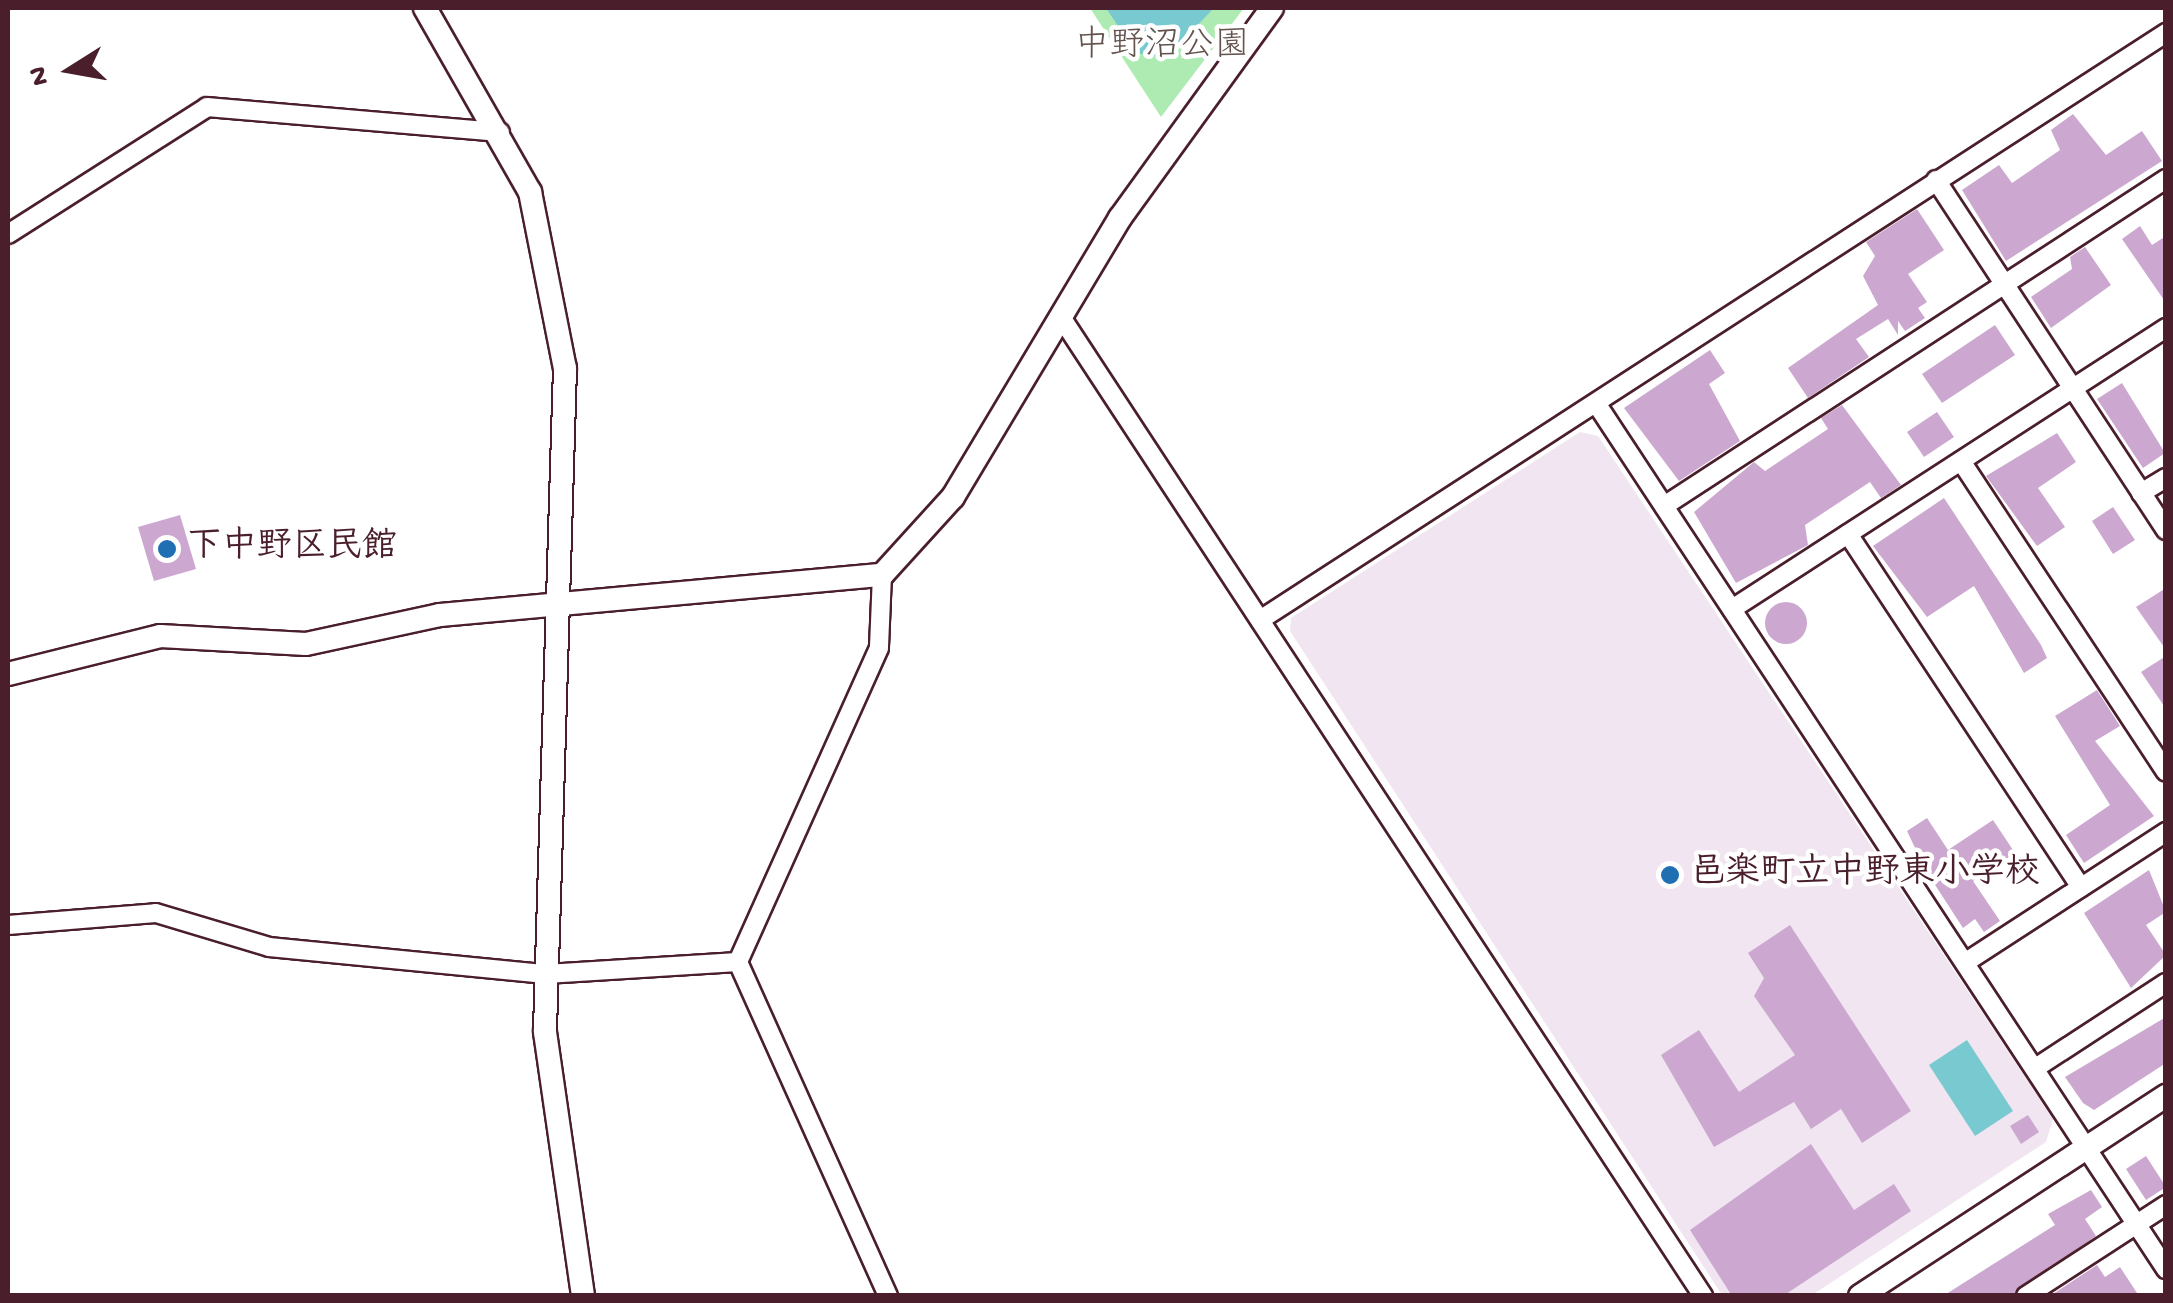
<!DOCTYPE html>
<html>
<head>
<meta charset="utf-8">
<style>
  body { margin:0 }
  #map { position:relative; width:2173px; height:1303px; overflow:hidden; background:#fff; font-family:"Gochi Hand","Klee One",sans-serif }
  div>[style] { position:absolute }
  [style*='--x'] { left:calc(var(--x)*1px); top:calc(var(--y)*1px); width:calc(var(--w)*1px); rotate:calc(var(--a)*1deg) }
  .built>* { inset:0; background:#f0e5f1 }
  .green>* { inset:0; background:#aeebb2 }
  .water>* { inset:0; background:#79cad0 }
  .building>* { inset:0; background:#cca8d0 }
  .round { border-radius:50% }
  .roads { filter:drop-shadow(2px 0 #4a1f2b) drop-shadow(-2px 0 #4a1f2b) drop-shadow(0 2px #4a1f2b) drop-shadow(0 -2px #4a1f2b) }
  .minor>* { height:18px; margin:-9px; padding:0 9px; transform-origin:9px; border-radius:9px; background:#fff }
  .tertiary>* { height:22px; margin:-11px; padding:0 11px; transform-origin:11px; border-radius:11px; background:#fff }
  .dots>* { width:28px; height:28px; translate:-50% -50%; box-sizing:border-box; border:5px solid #fff; border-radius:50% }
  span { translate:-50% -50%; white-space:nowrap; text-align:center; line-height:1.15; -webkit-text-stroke:9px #fff; paint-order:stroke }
  .park-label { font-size:35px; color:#63524d }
  .poi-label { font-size:35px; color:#4a1f2b; font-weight:700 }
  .left { translate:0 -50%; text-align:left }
  .frame { position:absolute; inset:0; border:10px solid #4a1f2b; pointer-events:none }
  .north { position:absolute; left:20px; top:20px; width:100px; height:100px; -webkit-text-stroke:8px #fff; paint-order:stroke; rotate:259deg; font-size:28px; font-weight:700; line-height:40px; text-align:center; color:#4a1f2b }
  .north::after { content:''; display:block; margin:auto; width:35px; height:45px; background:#4a1f2b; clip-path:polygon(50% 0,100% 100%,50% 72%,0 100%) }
</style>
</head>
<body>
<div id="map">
  <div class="built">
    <div style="clip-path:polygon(1580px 432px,1598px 436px,2053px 1119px,2046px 1142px,1812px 1295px,1722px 1295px,1290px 631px,1291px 618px)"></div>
  </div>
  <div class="green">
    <div style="clip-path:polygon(1090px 8px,1244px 8px,1161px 117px)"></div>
  </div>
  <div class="water">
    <div style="clip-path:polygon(1106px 8px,1214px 8px,1166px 58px,1136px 53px)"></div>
    <div style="clip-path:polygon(1967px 1040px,2013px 1111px,1975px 1136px,1929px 1065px)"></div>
  </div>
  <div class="building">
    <div style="clip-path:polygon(2073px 114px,2106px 155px,2142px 131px,2162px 161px,2006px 261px,1962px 190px,1999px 165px,2012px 183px,2060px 150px,2051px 130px)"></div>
    <div style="clip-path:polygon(1917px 209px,1944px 250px,1908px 274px,1927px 302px,1918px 308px,1925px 318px,1905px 331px,1898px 321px,1898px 335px,1888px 319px,1856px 339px,1869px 357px,1808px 398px,1788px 368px,1878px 305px,1863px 276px,1875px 256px,1866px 242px)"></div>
    <div style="clip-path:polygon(2140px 226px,2152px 245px,2166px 236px,2166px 303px,2122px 239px)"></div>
    <div style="clip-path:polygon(2085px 247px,2111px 285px,2051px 328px,2031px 297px,2072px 269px,2070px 257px)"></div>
    <div style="clip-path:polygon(1995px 325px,2015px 355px,1942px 403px,1922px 374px)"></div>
    <div style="clip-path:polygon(1710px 350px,1725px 373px,1709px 384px,1740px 441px,1679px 481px,1624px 408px)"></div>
    <div style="clip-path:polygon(2122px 383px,2165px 453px,2143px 468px,2097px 399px)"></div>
    <div style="clip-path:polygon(1842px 405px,1901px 485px,1881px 498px,1870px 482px,1805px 525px,1808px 545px,1736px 583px,1694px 512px,1754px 462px,1765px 471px,1828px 429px,1821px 418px)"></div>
    <div style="clip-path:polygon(1937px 412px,1954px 437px,1924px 457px,1907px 432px)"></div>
    <div style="clip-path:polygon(2057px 433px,2076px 462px,2038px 488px,2065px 527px,2037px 546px,1986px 476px)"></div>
    <div style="clip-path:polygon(1944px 498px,2041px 645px,2047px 658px,2024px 673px,1974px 586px,1927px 617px,1873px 546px)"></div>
    <div style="clip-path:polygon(2113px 507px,2135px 540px,2113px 554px,2092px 521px)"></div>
    <div style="clip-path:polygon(180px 515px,196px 569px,154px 581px,138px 527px)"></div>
    <div style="clip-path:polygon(2166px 588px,2166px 650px,2136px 607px)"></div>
    <div class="round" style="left:1765px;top:602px;width:42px;height:42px"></div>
    <div style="clip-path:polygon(2166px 656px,2166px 709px,2141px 672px)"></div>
    <div style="clip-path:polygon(2097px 690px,2120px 726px,2095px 741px,2154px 816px,2084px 863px,2066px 835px,2110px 805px,2055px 716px)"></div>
    <div style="clip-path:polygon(1927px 818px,1948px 850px,1993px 820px,2015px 853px,1973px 881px,2000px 921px,1984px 932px,1975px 919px,1963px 928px,1926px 871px,1907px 831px)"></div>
    <div style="clip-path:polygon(2149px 870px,2166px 912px,2146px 925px,2166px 955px,2131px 988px,2084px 913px)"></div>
    <div style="clip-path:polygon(1790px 925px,1911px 1111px,1862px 1143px,1841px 1109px,1811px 1129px,1794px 1102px,1714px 1147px,1661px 1055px,1699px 1030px,1739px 1092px,1795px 1055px,1754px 996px,1764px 978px,1748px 953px)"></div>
    <div style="clip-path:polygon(2166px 1017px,2166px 1063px,2094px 1110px,2083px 1103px,2065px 1077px)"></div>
    <div style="clip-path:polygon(2028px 1115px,2039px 1132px,2021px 1144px,2010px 1126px)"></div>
    <div style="clip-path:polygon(1811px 1144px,1854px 1210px,1894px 1184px,1911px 1211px,1783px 1296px,1732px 1296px,1690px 1230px)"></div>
    <div style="clip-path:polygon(2146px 1156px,2166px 1187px,2146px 1200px,2126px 1169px)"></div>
    <div style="clip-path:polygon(2091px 1190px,2102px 1207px,2085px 1219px,2096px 1236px,2014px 1296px,1943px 1296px,2055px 1225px,2048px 1214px)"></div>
    <div style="clip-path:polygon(2097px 1265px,2105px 1277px,2120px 1267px,2139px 1296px,2050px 1296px)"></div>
  </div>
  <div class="roads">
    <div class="minor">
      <div style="--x:1936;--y:180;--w:419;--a:56.7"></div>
      <div style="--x:8;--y:234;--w:236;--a:-32.5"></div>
      <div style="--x:207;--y:107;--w:294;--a:4.9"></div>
      <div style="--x:1061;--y:317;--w:1171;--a:56.74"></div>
      <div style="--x:1596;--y:403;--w:1037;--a:56.65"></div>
      <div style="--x:1961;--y:461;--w:372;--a:56.6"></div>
      <div style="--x:2141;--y:493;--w:29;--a:-31"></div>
      <div style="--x:1664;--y:506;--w:599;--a:-33.08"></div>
      <div style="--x:1848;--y:534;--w:423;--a:56.6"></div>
      <div style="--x:882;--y:575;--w:73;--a:92.4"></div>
      <div style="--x:879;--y:648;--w:344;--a:114.2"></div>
      <div style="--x:738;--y:962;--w:366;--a:65.8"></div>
      <div style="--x:1732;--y:609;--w:517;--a:-32.92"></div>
      <div style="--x:1260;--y:620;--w:1080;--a:-32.94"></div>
      <div style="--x:8;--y:925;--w:148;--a:-4.6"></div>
      <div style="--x:156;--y:913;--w:118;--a:16.7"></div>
      <div style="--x:269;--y:947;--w:278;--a:5.6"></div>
      <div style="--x:546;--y:974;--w:192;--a:-3.6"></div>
      <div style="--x:1966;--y:962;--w:239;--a:-33"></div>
      <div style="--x:2037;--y:1067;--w:154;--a:-33.1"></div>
      <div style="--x:2026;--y:1296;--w:167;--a:-33"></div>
    </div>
    <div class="tertiary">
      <div style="--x:425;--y:8;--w:212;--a:60.3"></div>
      <div style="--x:530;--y:192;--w:179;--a:78.8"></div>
      <div style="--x:565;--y:368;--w:664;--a:91.73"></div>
      <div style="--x:545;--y:1032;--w:267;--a:81.8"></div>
      <div style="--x:8;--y:674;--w:157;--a:-14"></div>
      <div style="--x:160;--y:636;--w:146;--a:3.1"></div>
      <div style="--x:306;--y:644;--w:137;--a:-12.2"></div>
      <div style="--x:440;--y:615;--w:444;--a:-5.2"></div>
      <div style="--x:882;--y:575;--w:105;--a:-47.7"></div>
      <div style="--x:953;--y:497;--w:325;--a:-59.1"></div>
      <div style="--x:1120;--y:218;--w:259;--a:-54.1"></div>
      <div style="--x:1860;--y:1296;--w:366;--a:-33.2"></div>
    </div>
  </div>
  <div class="dots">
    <div style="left:167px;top:549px;background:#1f6fb2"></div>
    <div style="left:1670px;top:875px;background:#1f6fb2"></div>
  </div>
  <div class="park-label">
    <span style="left:1162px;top:48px">中野沼公園</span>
  </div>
  <div class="poi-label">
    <span class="left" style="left:187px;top:549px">下中野区民館</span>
    <span class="left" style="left:1690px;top:875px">邑楽町立中野東小学校</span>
  </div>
  <div class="frame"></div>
  <div class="north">N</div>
</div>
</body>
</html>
